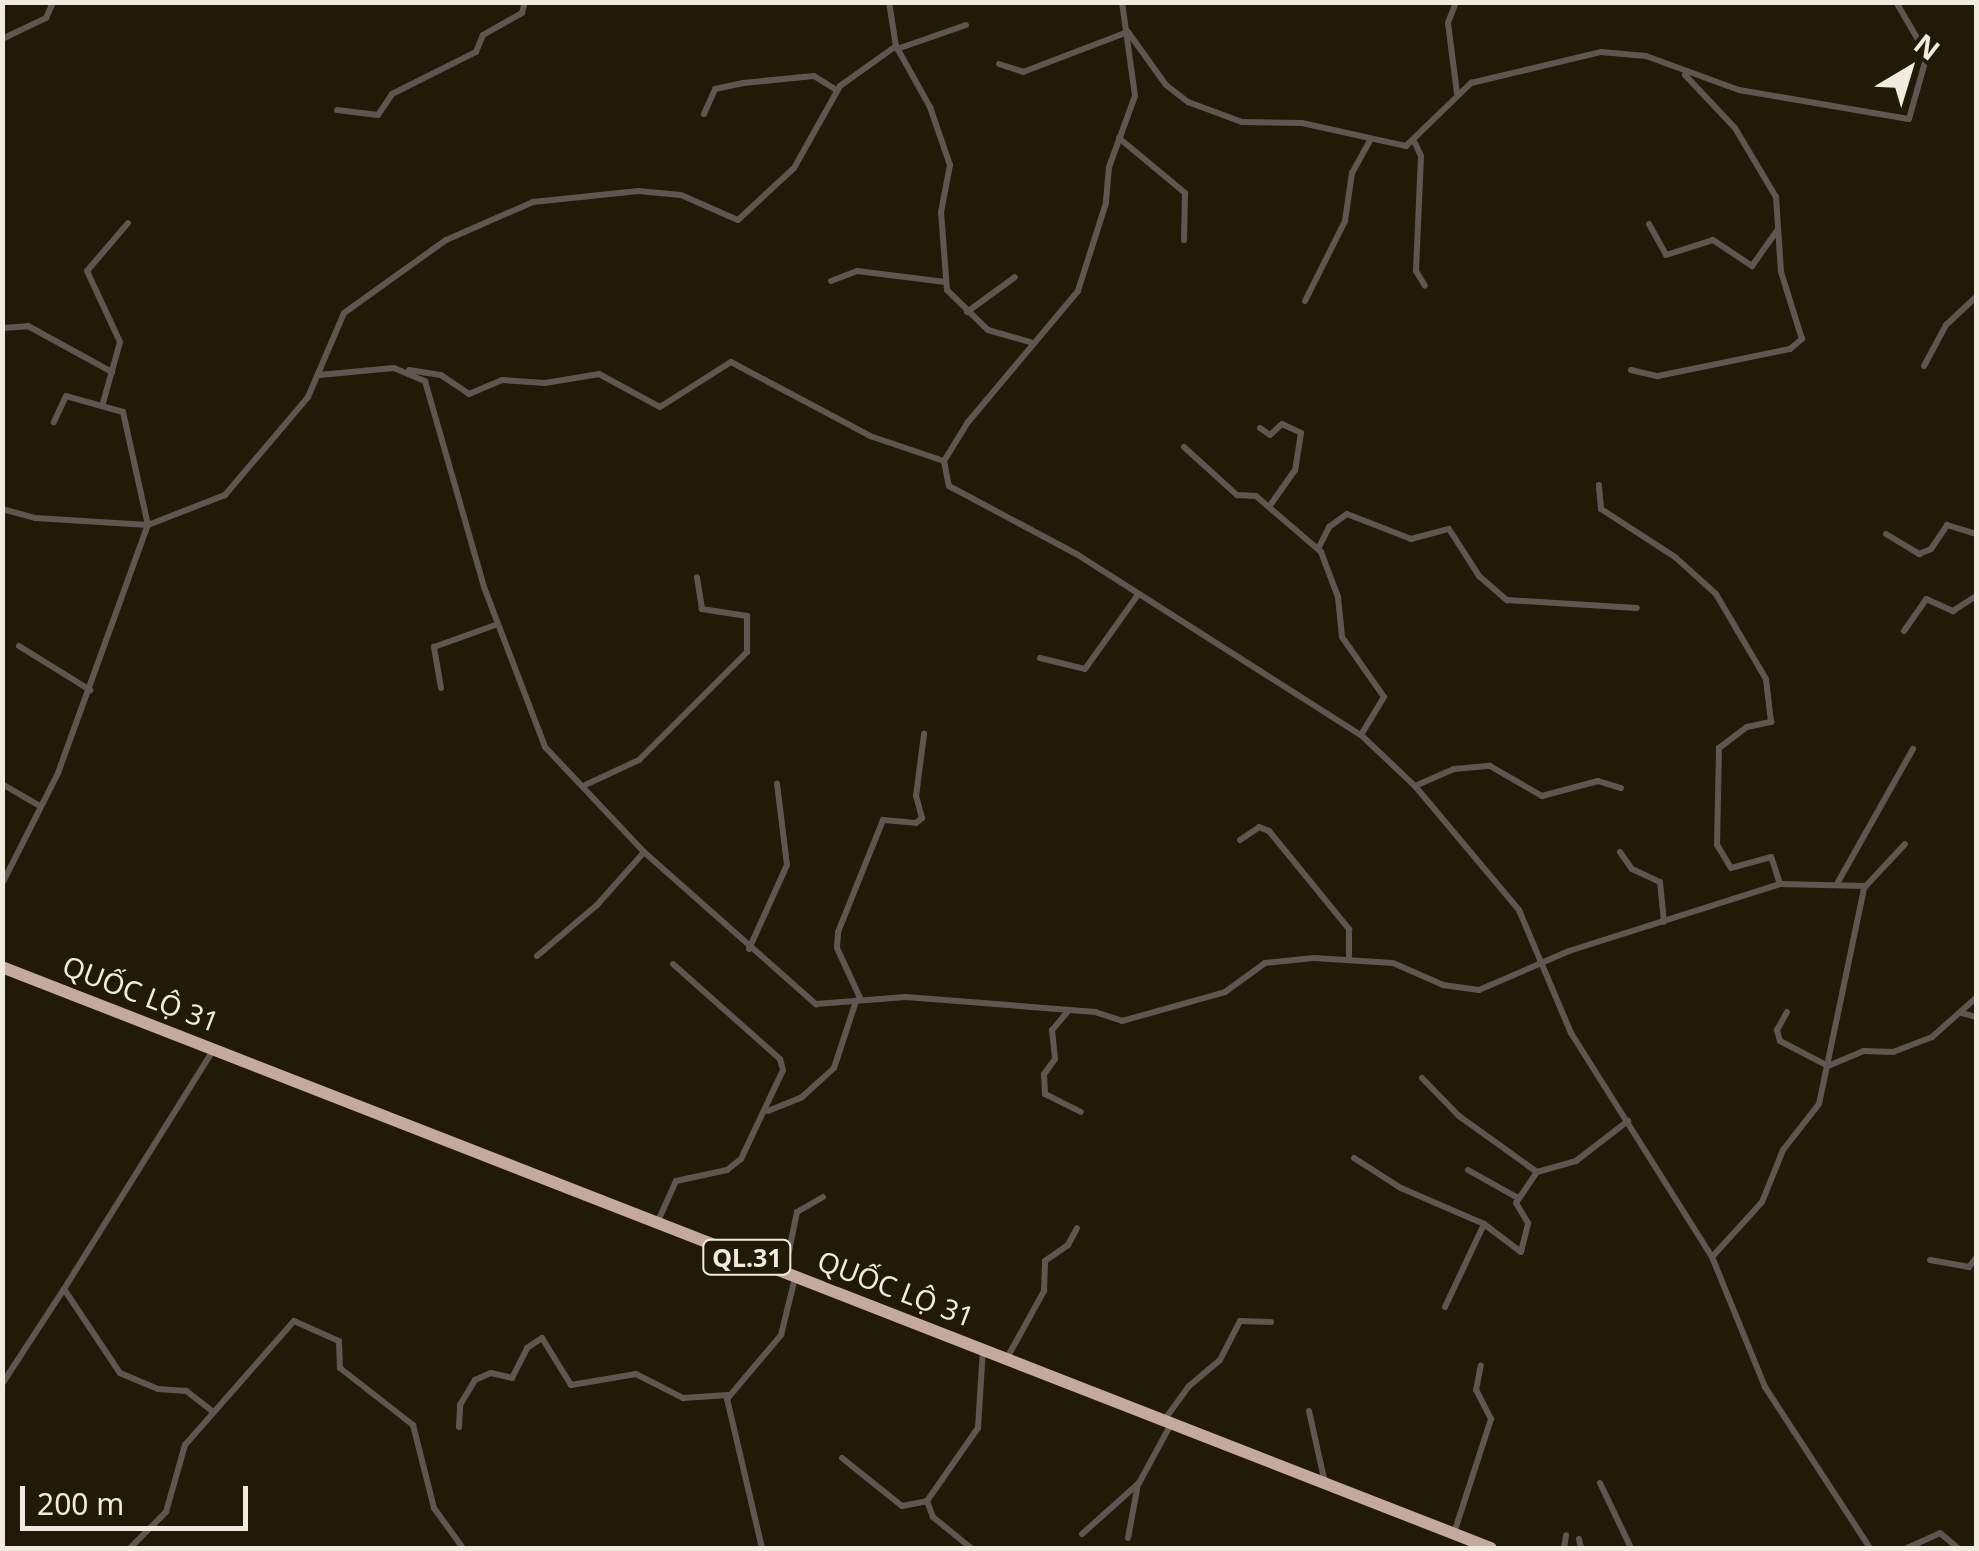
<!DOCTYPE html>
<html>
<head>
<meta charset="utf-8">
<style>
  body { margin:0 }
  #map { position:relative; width:1979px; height:1551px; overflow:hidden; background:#211a06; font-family:"Noto Sans",sans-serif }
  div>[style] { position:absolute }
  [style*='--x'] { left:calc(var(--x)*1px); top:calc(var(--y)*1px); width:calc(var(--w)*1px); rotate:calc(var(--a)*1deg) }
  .street>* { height:6px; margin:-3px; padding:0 3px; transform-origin:3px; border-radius:3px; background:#605651 }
  .highway>* { height:12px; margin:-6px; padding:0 6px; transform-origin:6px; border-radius:6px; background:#c4a99e }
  span { translate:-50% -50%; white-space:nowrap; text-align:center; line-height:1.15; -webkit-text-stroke:8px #211a06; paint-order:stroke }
  .shield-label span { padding:2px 8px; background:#211a06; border:2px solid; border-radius:8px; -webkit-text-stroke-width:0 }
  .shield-label { font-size:25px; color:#efebde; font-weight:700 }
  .street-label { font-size:28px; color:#efebde }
  .frame { position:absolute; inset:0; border:5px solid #efebde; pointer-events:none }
  .north { position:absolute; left:1859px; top:20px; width:100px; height:100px; -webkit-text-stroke:8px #211a06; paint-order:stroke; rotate:38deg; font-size:28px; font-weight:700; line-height:40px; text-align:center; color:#efebde }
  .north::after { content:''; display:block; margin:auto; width:35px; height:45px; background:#efebde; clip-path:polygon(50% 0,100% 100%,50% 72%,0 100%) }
  .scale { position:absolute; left:20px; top:1486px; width:228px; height:45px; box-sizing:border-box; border:5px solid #efebde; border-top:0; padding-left:12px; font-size:30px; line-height:35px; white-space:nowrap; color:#efebde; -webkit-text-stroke:8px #211a06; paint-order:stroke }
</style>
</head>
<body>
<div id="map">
  <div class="street">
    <div style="--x:889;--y:2;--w:45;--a:81"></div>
    <div style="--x:896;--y:46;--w:70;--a:60.9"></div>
    <div style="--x:930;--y:107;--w:61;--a:71"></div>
    <div style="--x:950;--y:165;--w:48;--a:100.8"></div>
    <div style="--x:941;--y:212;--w:78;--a:85.6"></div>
    <div style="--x:947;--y:290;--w:57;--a:44.3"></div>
    <div style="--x:988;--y:330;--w:44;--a:15.9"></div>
    <div style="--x:1122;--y:2;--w:95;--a:82.1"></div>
    <div style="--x:1135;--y:96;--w:76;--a:110.1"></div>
    <div style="--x:1109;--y:167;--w:36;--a:95"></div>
    <div style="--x:1106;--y:203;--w:92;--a:107.7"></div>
    <div style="--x:1078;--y:291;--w:171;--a:130"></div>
    <div style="--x:968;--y:422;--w:46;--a:121.6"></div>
    <div style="--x:944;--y:461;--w:25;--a:79"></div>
    <div style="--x:949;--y:486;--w:146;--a:28.1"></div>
    <div style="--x:1078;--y:555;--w:335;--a:32.5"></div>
    <div style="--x:1361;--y:735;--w:74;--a:43.4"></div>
    <div style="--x:1415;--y:786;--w:162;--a:50"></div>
    <div style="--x:1519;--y:910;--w:134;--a:67.1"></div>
    <div style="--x:1571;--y:1033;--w:265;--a:57.8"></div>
    <div style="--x:1712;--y:1257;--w:140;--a:67.8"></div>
    <div style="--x:1765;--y:1387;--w:192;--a:56.9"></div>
    <div style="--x:1456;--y:2;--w:22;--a:111"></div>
    <div style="--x:1448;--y:23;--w:71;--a:82.7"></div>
    <div style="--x:2;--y:39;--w:49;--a:-25.5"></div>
    <div style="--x:46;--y:18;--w:17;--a:-66"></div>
    <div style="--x:897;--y:49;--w:73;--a:-19.2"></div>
    <div style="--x:999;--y:64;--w:25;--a:18"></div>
    <div style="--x:1023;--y:72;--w:112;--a:-20.9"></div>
    <div style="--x:1128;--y:32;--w:65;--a:54.4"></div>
    <div style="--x:1166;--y:85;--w:28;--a:38"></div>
    <div style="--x:1188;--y:102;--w:58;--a:20.3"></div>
    <div style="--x:1242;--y:122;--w:60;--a:1"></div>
    <div style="--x:1302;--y:123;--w:107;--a:12.5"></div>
    <div style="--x:1406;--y:146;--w:91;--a:-44.1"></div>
    <div style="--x:1471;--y:83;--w:134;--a:-13.4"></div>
    <div style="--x:1601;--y:52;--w:45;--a:5.1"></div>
    <div style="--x:1646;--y:56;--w:99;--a:20.1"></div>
    <div style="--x:1739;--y:90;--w:172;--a:9.7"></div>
    <div style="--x:1909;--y:119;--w:66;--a:-74.3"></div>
    <div style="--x:1927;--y:55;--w:61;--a:-120.3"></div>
    <div style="--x:337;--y:110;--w:41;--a:7"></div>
    <div style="--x:378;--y:115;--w:25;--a:-56"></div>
    <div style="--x:392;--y:94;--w:94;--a:-26.6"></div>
    <div style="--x:476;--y:52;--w:18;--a:-68"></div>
    <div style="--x:483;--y:35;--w:45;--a:-29.4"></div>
    <div style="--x:522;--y:13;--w:11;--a:-75"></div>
    <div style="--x:704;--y:114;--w:27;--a:-66"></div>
    <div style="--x:715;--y:89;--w:29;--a:-12"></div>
    <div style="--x:743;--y:83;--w:71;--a:-5.6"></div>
    <div style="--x:814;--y:76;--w:26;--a:32"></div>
    <div style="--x:1119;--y:138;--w:86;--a:39.8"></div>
    <div style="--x:1185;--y:193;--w:47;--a:91.2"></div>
    <div style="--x:1415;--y:143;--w:14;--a:65"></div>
    <div style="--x:1421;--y:156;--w:115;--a:92.5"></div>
    <div style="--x:1416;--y:271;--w:17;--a:59"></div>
    <div style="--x:1649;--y:224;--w:35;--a:61"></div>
    <div style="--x:1666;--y:255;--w:49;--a:-17.7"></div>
    <div style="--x:1713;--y:240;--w:47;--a:33.7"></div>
    <div style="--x:1752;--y:266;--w:42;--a:-54.8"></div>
    <div style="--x:831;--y:281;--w:28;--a:-21"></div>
    <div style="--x:857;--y:271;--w:89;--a:7.1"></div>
    <div style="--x:1305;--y:301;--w:89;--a:-63.4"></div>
    <div style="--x:1345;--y:221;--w:49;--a:-81.7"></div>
    <div style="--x:1352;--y:173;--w:39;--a:-61"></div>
    <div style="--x:967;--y:312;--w:59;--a:-36.1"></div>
    <div style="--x:2;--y:328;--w:26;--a:-4"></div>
    <div style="--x:28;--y:326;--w:96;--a:28.7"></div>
    <div style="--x:1924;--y:366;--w:47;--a:-61.8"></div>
    <div style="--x:1946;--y:325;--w:41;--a:-43"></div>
    <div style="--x:409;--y:370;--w:32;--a:9"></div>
    <div style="--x:441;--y:375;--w:34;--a:34"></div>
    <div style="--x:469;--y:394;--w:36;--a:-23"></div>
    <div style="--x:502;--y:380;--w:43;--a:4"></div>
    <div style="--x:545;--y:383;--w:55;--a:-9.5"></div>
    <div style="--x:599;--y:374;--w:69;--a:28.4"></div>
    <div style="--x:660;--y:407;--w:84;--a:-32.4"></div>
    <div style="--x:731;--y:362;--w:157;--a:28"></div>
    <div style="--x:870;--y:436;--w:78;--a:18.7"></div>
    <div style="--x:1631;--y:370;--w:28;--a:13"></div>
    <div style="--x:1658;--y:376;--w:135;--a:-11.6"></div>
    <div style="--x:1790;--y:349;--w:16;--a:-40"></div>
    <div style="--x:1802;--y:339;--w:70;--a:-107.4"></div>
    <div style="--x:1781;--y:272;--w:75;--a:-93.8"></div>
    <div style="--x:1776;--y:197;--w:80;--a:-120.7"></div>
    <div style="--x:1735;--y:128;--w:73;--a:-133.3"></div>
    <div style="--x:319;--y:375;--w:75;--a:-5.3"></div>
    <div style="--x:394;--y:368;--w:34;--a:23"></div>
    <div style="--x:425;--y:381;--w:214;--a:74"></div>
    <div style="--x:484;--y:587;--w:171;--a:69.1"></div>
    <div style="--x:545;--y:747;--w:144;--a:46.7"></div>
    <div style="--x:644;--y:852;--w:230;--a:41.5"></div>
    <div style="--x:816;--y:1004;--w:90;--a:-4.4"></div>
    <div style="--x:906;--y:997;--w:190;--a:4.5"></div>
    <div style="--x:1095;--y:1012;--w:28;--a:18"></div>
    <div style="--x:1122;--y:1021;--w:107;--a:-15.7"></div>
    <div style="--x:1225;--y:992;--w:49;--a:-35.9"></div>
    <div style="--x:1265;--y:963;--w:49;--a:-5.8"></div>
    <div style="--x:1314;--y:958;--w:79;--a:3.6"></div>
    <div style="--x:1393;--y:963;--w:55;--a:23.7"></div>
    <div style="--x:1443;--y:985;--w:36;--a:8"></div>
    <div style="--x:1479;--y:990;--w:98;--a:-23.4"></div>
    <div style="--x:1569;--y:951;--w:221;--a:-17.6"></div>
    <div style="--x:1780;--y:884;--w:28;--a:-108"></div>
    <div style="--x:1771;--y:857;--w:41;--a:164.6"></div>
    <div style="--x:1731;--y:868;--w:27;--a:-121"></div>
    <div style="--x:1717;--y:845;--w:97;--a:-88.8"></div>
    <div style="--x:1719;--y:748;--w:35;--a:-37"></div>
    <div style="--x:1747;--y:727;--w:25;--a:-12"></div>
    <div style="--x:1771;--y:722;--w:43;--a:-96.6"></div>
    <div style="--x:1766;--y:679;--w:99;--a:-120.5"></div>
    <div style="--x:1716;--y:594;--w:55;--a:-137.9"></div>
    <div style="--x:1675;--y:557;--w:88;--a:-147"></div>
    <div style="--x:1601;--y:509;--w:24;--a:-95"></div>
    <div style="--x:103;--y:403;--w:63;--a:-74.4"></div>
    <div style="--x:120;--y:342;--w:78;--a:-114.9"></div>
    <div style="--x:87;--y:271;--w:63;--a:-49.5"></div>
    <div style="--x:1260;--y:428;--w:12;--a:35"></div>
    <div style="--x:1270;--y:435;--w:16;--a:-43"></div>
    <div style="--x:1282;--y:424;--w:21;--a:25"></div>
    <div style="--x:1301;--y:433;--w:37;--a:99"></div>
    <div style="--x:1295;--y:470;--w:45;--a:125.1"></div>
    <div style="--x:1184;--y:447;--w:72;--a:42.2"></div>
    <div style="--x:1237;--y:495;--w:19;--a:3"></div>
    <div style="--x:1256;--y:496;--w:86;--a:40.7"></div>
    <div style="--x:1321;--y:552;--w:48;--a:69.3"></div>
    <div style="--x:1338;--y:597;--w:40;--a:84.3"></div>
    <div style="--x:1342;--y:637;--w:73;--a:55"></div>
    <div style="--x:1384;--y:697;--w:44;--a:121.2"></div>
    <div style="--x:2;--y:509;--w:34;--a:15"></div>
    <div style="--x:35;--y:518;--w:113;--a:3.5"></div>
    <div style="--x:148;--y:525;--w:83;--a:-21.3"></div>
    <div style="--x:225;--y:495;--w:128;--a:-49.7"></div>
    <div style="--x:308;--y:397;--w:91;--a:-66.8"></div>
    <div style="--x:344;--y:313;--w:125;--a:-35.6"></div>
    <div style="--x:446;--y:240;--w:95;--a:-23.6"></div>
    <div style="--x:533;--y:202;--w:106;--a:-6"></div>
    <div style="--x:638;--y:191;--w:43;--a:5.3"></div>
    <div style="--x:681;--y:195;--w:62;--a:23.7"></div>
    <div style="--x:738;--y:220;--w:76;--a:-42.9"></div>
    <div style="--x:794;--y:168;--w:94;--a:-60.7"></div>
    <div style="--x:840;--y:86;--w:69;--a:-35.5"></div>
    <div style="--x:1886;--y:534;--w:39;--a:31"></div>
    <div style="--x:1919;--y:554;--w:13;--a:-23"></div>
    <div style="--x:1931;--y:549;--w:29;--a:-56"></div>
    <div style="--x:1947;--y:525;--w:30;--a:17"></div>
    <div style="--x:1318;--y:549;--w:25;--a:-63"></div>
    <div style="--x:1329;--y:527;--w:22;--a:-36"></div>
    <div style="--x:1347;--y:514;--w:69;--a:21.3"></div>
    <div style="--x:1411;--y:539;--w:39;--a:-15"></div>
    <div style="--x:1449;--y:529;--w:56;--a:57.4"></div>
    <div style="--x:1479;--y:576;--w:37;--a:41"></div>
    <div style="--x:1507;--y:600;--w:130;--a:3.5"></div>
    <div style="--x:1904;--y:631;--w:39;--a:-55"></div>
    <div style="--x:1926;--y:599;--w:30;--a:24"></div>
    <div style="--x:1953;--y:611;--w:27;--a:-33"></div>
    <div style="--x:19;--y:646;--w:84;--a:31.8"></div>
    <div style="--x:1040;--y:658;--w:46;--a:13.7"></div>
    <div style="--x:1085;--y:669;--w:90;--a:-54.5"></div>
    <div style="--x:441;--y:688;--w:42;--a:-99.7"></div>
    <div style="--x:434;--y:647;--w:68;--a:-19.8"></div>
    <div style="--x:2;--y:784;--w:44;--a:30.1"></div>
    <div style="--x:585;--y:785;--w:60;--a:-24.8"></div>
    <div style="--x:639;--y:760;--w:153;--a:-45"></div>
    <div style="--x:747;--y:652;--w:36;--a:-90"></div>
    <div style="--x:747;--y:616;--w:46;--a:-171.2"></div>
    <div style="--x:702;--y:609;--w:32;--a:-99"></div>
    <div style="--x:1415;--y:786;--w:43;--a:-23.6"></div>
    <div style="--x:1454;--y:769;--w:36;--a:-5"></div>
    <div style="--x:1490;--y:766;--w:60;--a:30"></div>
    <div style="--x:1542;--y:796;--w:58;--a:-15"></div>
    <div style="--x:1598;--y:781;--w:24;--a:17"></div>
    <div style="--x:1240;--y:840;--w:23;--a:-34"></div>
    <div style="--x:1259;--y:827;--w:11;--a:22"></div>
    <div style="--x:1269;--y:831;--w:127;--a:50.8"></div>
    <div style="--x:1349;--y:929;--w:29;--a:90"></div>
    <div style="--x:1620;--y:852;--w:21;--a:55"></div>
    <div style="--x:1632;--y:869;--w:31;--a:25"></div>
    <div style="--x:1660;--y:882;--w:40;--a:84.3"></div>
    <div style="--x:1838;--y:882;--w:153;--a:-60.6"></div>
    <div style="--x:2;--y:884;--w:124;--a:-63.2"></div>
    <div style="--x:58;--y:773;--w:264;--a:-70.1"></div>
    <div style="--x:148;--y:525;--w:116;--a:-102.5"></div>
    <div style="--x:123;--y:412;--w:59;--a:-164.3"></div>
    <div style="--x:66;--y:396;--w:29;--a:115"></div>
    <div style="--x:1780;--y:884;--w:85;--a:1.3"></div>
    <div style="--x:749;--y:949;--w:92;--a:-65.7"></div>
    <div style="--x:787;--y:865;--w:82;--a:-97"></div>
    <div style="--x:537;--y:956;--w:79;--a:-40.4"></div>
    <div style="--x:597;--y:905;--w:71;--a:-48.4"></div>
    <div style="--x:861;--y:1000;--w:57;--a:-114.8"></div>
    <div style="--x:837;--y:948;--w:16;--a:-86"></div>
    <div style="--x:838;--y:932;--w:121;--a:-68.1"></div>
    <div style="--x:883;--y:820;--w:33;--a:5"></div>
    <div style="--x:916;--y:823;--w:8;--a:-40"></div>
    <div style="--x:922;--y:818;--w:23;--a:-105"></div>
    <div style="--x:916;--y:796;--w:63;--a:-82.6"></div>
    <div style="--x:1069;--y:1010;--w:26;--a:130"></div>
    <div style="--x:1052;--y:1030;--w:29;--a:84"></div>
    <div style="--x:1055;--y:1059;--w:19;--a:126"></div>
    <div style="--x:1044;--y:1074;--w:20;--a:87"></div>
    <div style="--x:1045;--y:1094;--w:40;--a:26.6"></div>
    <div style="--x:1787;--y:1012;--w:21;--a:119"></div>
    <div style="--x:1777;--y:1030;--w:11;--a:75"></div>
    <div style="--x:1780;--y:1041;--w:54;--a:27.5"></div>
    <div style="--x:1828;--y:1066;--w:38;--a:-23"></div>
    <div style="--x:1863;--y:1051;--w:30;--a:2"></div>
    <div style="--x:1893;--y:1052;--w:42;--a:-21"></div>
    <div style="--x:1932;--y:1037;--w:59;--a:-41.6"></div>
    <div style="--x:1962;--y:1013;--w:15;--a:16"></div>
    <div style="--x:1422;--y:1078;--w:53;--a:45.8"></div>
    <div style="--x:1459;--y:1116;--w:96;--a:35.7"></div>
    <div style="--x:768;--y:1111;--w:37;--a:-22"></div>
    <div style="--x:802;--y:1097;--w:43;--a:-42.2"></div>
    <div style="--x:834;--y:1068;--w:71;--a:-71.8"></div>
    <div style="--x:1354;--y:1158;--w:56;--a:32.6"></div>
    <div style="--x:1401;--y:1188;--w:90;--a:23.4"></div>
    <div style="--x:1484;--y:1224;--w:46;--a:37.1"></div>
    <div style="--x:1521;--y:1252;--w:30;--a:-76"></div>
    <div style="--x:1528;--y:1223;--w:23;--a:-121"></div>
    <div style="--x:1516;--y:1203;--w:37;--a:-56"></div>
    <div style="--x:1537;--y:1172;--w:41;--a:-15.8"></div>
    <div style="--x:1576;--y:1161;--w:66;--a:-37.6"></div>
    <div style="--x:1468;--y:1170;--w:57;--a:29.2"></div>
    <div style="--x:658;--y:1221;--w:44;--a:-65.8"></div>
    <div style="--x:676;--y:1181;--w:52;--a:-12.2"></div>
    <div style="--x:727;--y:1170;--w:18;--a:-38"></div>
    <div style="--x:741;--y:1159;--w:98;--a:-64.7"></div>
    <div style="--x:783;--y:1070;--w:11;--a:-105"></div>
    <div style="--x:780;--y:1059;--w:143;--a:-138.4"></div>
    <div style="--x:1712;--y:1257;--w:74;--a:-47.7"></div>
    <div style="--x:1762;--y:1202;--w:56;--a:-68"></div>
    <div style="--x:1783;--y:1150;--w:58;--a:-52"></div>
    <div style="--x:1819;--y:1104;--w:221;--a:-78.2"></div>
    <div style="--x:1864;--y:888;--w:60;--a:-47"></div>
    <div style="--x:1930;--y:1260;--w:40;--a:10"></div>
    <div style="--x:1969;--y:1267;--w:11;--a:-52"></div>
    <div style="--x:785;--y:1271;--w:60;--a:-78.5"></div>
    <div style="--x:797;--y:1212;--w:30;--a:-30"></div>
    <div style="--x:1445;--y:1307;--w:92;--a:-64.8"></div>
    <div style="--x:1007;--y:1358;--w:77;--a:-61.1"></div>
    <div style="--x:1044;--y:1291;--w:30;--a:-88"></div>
    <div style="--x:1045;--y:1261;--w:28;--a:-35"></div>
    <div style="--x:1068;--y:1245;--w:19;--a:-62"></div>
    <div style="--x:2;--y:1384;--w:113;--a:-56.9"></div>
    <div style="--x:212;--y:1411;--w:33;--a:-142"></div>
    <div style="--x:186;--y:1391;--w:28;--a:-176"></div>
    <div style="--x:158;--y:1389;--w:41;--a:-157.2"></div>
    <div style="--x:120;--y:1373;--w:101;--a:-123.7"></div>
    <div style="--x:64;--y:1289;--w:281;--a:-58"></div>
    <div style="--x:1309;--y:1411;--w:74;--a:77.5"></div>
    <div style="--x:1165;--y:1419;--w:39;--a:-54"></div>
    <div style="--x:1188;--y:1387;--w:42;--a:-40.2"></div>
    <div style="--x:1220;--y:1360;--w:44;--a:-62.9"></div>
    <div style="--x:1240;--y:1321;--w:31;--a:2"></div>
    <div style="--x:459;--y:1427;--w:22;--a:-87"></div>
    <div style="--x:460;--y:1405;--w:29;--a:-59"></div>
    <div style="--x:475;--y:1380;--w:17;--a:-24"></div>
    <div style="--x:491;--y:1373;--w:22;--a:13"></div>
    <div style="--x:512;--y:1378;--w:34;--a:-63"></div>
    <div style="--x:527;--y:1348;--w:18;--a:-34"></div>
    <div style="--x:542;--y:1338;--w:55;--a:58.3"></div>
    <div style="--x:571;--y:1385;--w:66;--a:-9.6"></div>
    <div style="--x:636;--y:1374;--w:53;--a:27.1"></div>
    <div style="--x:683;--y:1398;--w:45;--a:-3.8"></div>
    <div style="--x:842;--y:1458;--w:77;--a:38.7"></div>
    <div style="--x:902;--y:1506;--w:25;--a:-11"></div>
    <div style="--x:1600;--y:1483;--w:72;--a:64.5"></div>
    <div style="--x:1454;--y:1533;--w:120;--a:-72"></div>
    <div style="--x:1491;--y:1419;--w:33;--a:-117"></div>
    <div style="--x:1476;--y:1390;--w:25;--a:-79"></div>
    <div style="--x:1082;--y:1534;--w:76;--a:-41.8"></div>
    <div style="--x:1139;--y:1483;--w:67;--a:-61.5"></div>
    <div style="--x:1128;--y:1538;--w:55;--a:-79.5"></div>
    <div style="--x:1579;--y:1539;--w:9;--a:77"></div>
    <div style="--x:130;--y:1548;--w:51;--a:-45"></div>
    <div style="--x:166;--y:1512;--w:70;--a:-74.2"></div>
    <div style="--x:185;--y:1445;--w:165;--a:-48.7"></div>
    <div style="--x:294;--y:1321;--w:49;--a:24"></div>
    <div style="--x:339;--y:1341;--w:27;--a:88"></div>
    <div style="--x:340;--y:1368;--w:93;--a:38"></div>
    <div style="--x:413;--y:1425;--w:86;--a:75.8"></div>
    <div style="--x:434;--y:1508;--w:49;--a:54.1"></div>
    <div style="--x:762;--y:1548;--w:153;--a:-103.2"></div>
    <div style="--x:727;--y:1399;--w:84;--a:-49.8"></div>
    <div style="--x:781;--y:1335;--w:59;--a:-76.2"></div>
    <div style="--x:971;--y:1548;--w:49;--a:-140.8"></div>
    <div style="--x:933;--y:1517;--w:17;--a:-111"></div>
    <div style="--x:927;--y:1501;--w:89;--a:-55.1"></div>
    <div style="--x:978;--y:1428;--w:79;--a:-86.4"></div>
    <div style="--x:1564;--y:1548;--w:13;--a:-81"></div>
    <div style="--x:1907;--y:1548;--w:36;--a:-24"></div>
    <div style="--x:1940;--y:1533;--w:23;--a:40"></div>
  </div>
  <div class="highway">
    <div style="--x:2;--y:967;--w:1598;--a:21.32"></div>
  </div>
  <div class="shield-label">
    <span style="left:747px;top:1257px">QL.31</span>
  </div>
  <div class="street-label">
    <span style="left:141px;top:993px;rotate:21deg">QUỐC LỘ 31</span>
    <span style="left:896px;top:1288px;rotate:21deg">QUỐC LỘ 31</span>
  </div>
  <div class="frame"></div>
  <div class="north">N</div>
  <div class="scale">200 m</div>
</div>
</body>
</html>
